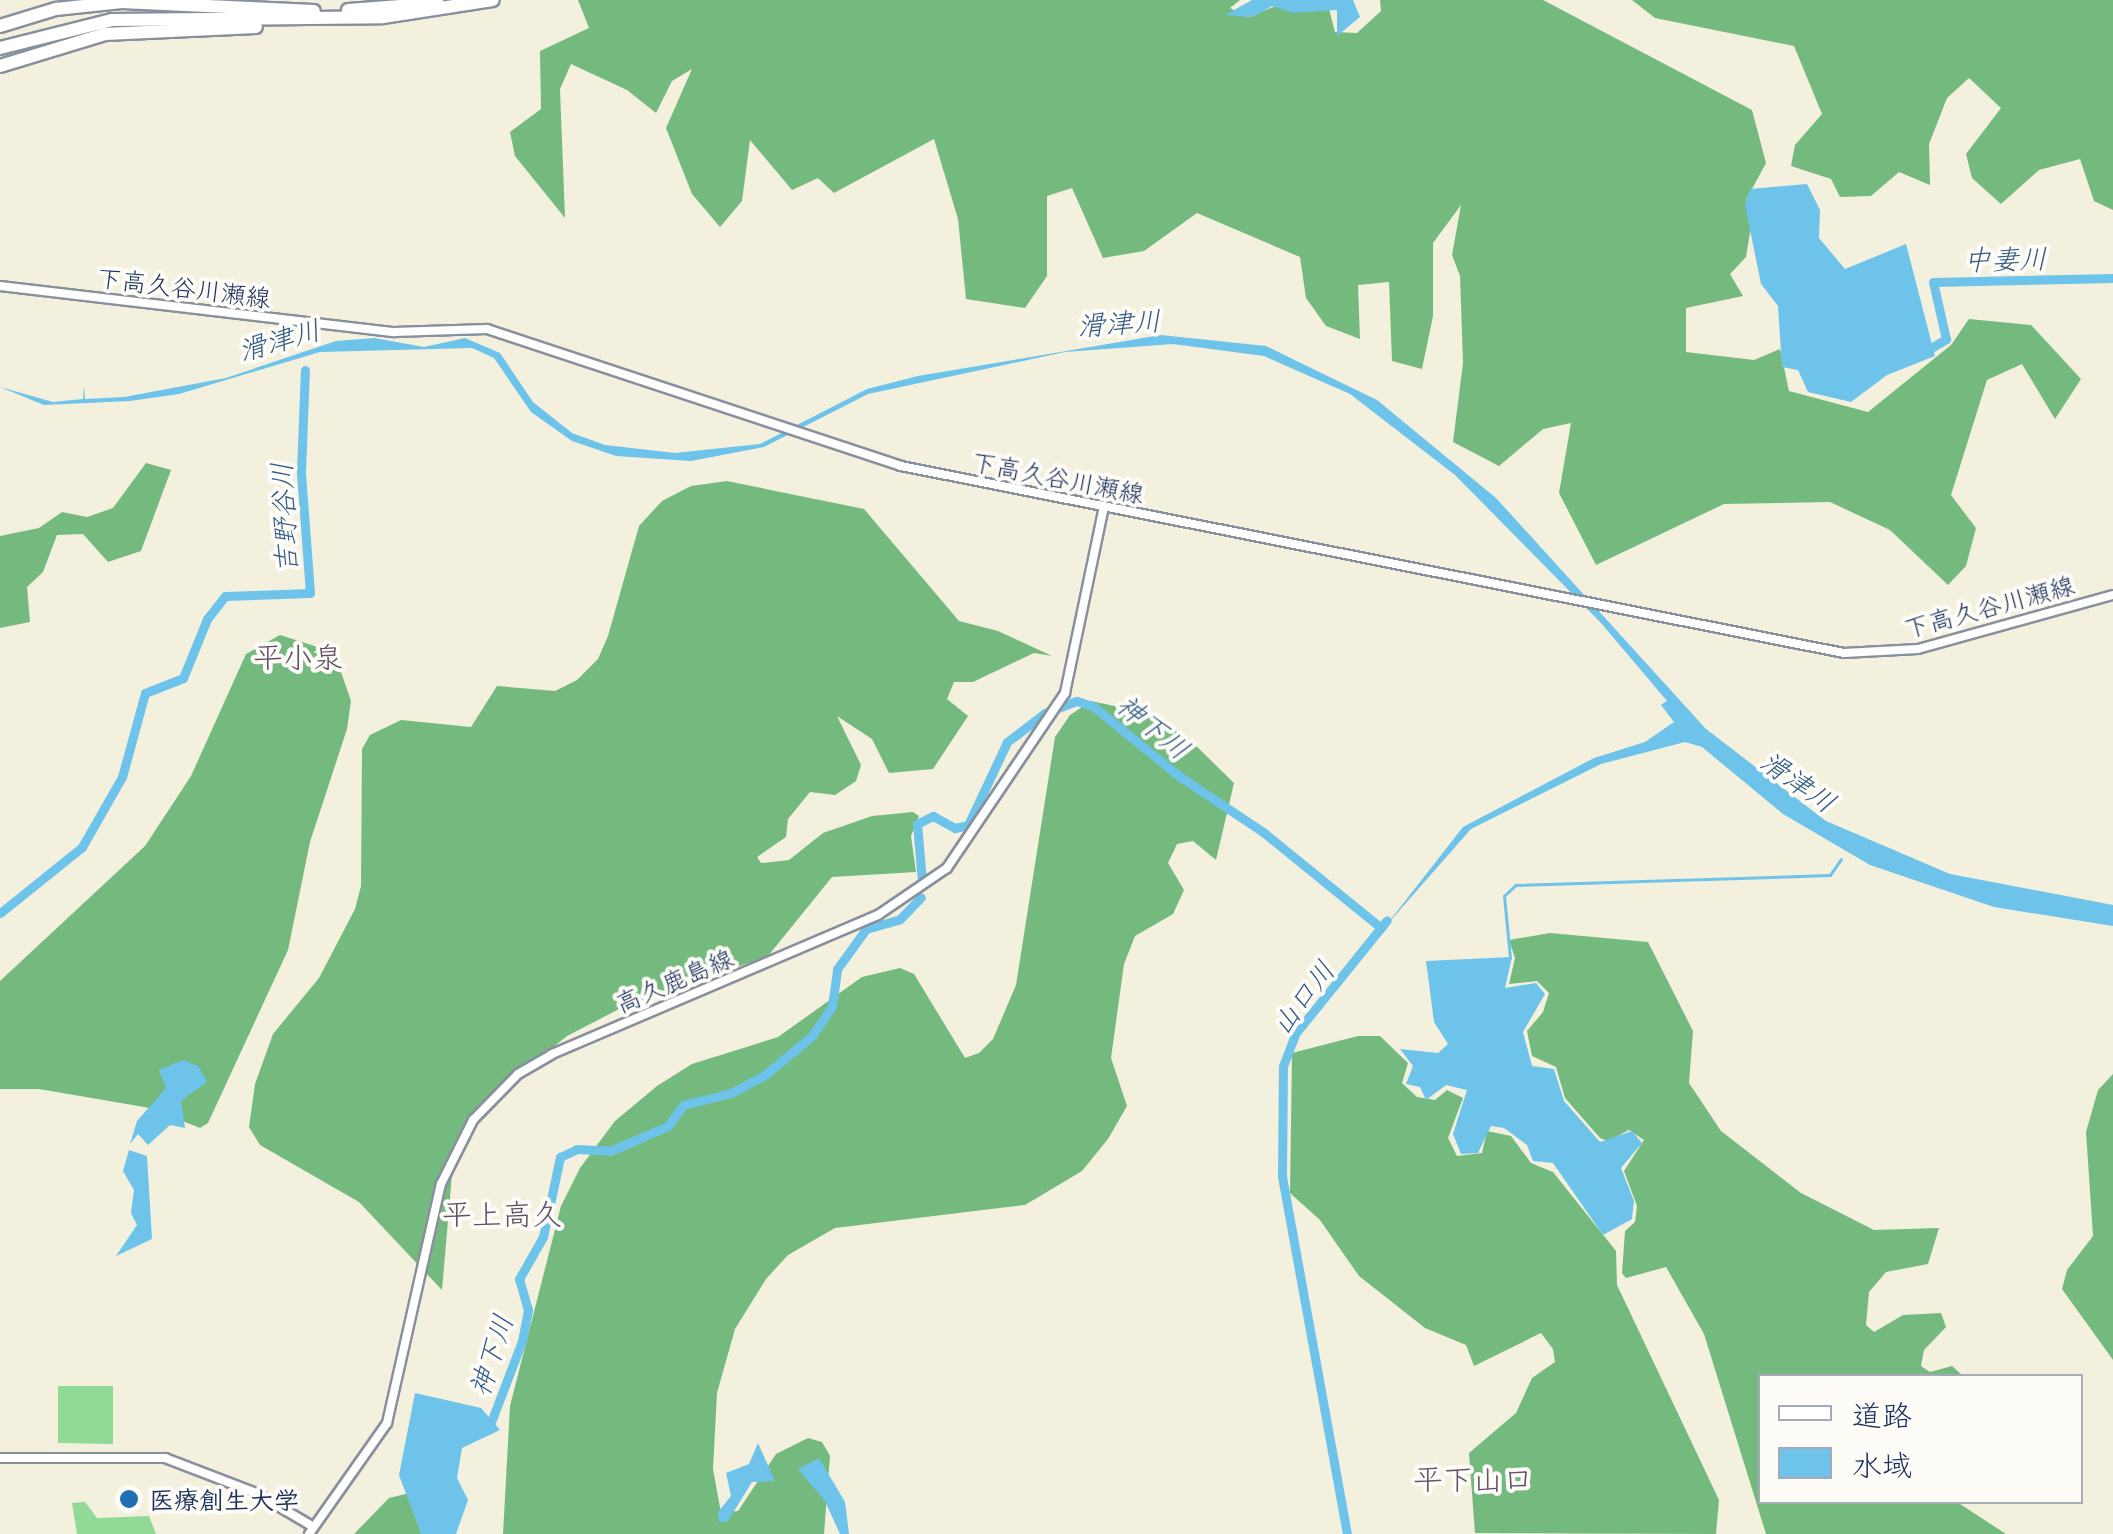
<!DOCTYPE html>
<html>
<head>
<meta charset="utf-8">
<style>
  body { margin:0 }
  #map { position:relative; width:2113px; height:1534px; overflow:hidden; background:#f4f0de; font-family:"Playpen Sans","Klee One",sans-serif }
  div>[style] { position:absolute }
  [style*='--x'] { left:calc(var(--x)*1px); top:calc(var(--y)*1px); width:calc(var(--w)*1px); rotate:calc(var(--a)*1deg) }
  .green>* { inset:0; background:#90da95 }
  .forest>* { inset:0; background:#74ba7e }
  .water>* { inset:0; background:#6dc3ea }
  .stream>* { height:2.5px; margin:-1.25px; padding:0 1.25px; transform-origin:1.25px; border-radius:1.25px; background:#6dc3ea }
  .river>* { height:9px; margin:-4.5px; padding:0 4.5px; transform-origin:4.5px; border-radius:4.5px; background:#6dc3ea }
  .roads { filter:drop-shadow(2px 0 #88909e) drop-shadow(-2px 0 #88909e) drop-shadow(0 2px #88909e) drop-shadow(0 -2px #88909e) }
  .secondary>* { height:8px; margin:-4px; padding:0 4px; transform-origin:4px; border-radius:4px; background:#fff }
  .highway>* { height:12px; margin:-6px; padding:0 6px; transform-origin:6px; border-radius:6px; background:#fff }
  .dots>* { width:28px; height:28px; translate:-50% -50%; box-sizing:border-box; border:5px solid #fdfcf7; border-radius:50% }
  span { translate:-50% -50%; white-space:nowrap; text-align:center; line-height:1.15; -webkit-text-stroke:8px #fdfcf7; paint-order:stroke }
  .street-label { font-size:25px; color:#1b2f5e }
  .poi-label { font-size:25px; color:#1b2f5e; font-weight:700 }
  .left { translate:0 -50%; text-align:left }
  .water-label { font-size:28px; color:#345b88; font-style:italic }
  .quarter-label { font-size:30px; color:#605168 }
  .legend { position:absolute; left:1758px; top:1374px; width:325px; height:130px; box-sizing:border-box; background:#fdfcf7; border:2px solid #a3aaba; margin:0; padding:12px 18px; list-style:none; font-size:30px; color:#1b2f5e }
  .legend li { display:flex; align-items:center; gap:20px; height:50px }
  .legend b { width:50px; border:2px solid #a3aaba }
</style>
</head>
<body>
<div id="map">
  <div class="green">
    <div style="clip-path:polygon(58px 1386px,113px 1386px,113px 1444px,58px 1443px)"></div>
    <div style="clip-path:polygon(85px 1502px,97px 1518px,149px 1516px,156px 1534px,77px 1534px,72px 1503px)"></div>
  </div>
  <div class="forest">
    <div style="clip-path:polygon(578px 0,1240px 0,1230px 8px,1248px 17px,1276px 6px,1329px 9px,1335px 32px,1357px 33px,1381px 11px,1380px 0,1543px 0,1752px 110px,1766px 163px,1746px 200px,1752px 220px,1746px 257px,1730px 274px,1743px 296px,1686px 308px,1686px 352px,1754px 360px,1780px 349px,1789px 391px,1868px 412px,1951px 345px,1969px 319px,2031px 325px,2081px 379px,2055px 419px,2022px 364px,1987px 380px,1951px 495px,1976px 528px,1966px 566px,1948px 585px,1890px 530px,1830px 502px,1724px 504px,1596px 565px,1559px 493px,1571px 423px,1543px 429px,1499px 466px,1453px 442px,1463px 363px,1460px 276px,1452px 255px,1461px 205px,1433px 243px,1433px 316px,1422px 369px,1392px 361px,1389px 282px,1358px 285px,1360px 339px,1326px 326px,1306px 298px,1300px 257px,1197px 213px,1144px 251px,1103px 258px,1072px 188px,1047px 196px,1047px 276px,1025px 308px,966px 299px,958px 219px,934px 139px,834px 193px,818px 178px,792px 190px,750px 140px,742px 201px,720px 227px,692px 194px,666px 128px,692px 69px,672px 81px,656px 113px,627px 90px,571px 64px,560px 89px,565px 218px,515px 156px,510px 132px,541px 109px,540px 51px,589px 28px)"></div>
    <div style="clip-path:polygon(1632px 0,2113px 0,2113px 210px,2094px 201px,2080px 159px,2039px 170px,2001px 204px,1972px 178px,1966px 154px,2001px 108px,1969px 78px,1947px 98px,1929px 144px,1930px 185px,1899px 172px,1871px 196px,1840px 197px,1831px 179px,1791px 166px,1795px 145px,1822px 114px,1794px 46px,1655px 18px)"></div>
    <div style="clip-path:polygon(146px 463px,171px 470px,141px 551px,108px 562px,83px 534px,57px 535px,43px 572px,27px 587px,30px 622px,0 628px,0 536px,39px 528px,62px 512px,87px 517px,113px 508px)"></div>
    <div style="clip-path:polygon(727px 481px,864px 509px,959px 621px,998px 631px,1052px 656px,1034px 653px,973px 682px,954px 682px,947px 699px,968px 716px,933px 769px,889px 773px,872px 739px,837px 716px,861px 765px,856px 781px,835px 795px,810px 792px,788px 819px,786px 837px,757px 857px,761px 863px,789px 860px,823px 833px,872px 816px,913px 812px,919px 816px,911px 836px,916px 872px,832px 877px,768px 956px,625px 1006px,567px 1036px,522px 1072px,476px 1119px,453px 1163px,442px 1290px,359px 1202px,260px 1145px,249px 1127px,255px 1084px,273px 1034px,319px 978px,355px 909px,361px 886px,362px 749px,370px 735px,401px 720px,471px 727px,497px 686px,555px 691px,577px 680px,598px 659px,608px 636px,639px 526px,662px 501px,691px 486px)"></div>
    <div style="clip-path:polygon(280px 635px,327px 650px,338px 663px,351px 701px,347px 729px,310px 842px,288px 950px,208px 1123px,200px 1128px,150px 1108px,39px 1089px,0 1089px,0 981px,145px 846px,191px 776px,246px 654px)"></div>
    <div style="clip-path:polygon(1091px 701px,1147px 713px,1188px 738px,1234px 783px,1216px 860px,1193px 841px,1177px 844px,1168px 863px,1184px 890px,1173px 914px,1135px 936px,1124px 964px,1111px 1058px,1127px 1106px,1108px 1139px,1082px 1171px,1025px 1205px,835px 1228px,788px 1255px,766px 1279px,735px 1329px,717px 1393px,713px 1469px,721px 1513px,738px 1511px,776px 1454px,808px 1438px,822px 1442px,830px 1456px,824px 1534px,503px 1534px,510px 1406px,561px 1206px,580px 1168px,615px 1121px,657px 1086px,692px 1064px,778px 1037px,862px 977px,900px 968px,914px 974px,965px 1058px,979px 1053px,993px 1039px,1016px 985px,1055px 737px,1070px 715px)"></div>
    <div style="clip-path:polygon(1550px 933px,1648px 942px,1693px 1031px,1689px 1083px,1721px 1131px,1801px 1193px,1874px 1230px,1939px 1228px,1928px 1264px,1886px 1272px,1869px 1292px,1866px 1325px,1874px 1332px,1903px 1315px,1941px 1313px,1946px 1327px,1924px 1350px,1921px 1366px,1930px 1372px,1952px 1366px,1963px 1376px,1760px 1376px,1760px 1502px,1957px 1502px,2006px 1534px,1766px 1534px,1704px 1334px,1666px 1267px,1626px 1278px,1622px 1273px,1625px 1231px,1635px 1222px,1637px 1206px,1624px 1171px,1644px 1140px,1629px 1130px,1608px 1141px,1600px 1138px,1565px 1098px,1556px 1067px,1532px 1056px,1527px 1031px,1543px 1012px,1549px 993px,1537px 981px,1509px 984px,1515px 958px,1509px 940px)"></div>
    <div style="clip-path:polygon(1358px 1036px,1380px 1036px,1408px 1063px,1402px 1083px,1417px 1097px,1435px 1100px,1447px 1090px,1463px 1098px,1448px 1138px,1457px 1156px,1482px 1153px,1487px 1131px,1511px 1136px,1531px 1163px,1553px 1172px,1616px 1251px,1617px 1285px,1719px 1500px,1716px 1534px,1475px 1533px,1469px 1453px,1516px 1413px,1532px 1378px,1555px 1362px,1553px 1349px,1541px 1333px,1474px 1366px,1466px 1345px,1425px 1328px,1359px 1276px,1320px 1220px,1290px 1193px,1292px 1053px)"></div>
    <div style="clip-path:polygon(2113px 1074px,2113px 1360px,2062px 1289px,2067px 1270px,2093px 1236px,2086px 1132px,2098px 1090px)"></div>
    <div style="clip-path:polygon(410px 1493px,450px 1534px,354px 1534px,389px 1498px)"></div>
  </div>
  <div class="water">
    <div style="clip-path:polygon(1252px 0,1353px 0,1360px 17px,1337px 36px,1337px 10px,1293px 13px,1272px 6px,1253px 17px,1225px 15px)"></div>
    <div style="clip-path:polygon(1807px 184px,1820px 210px,1819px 238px,1845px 269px,1906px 244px,1935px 356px,1887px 375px,1851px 402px,1808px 392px,1798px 370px,1782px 367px,1778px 306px,1761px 284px,1745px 205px,1750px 189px)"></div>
    <div style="clip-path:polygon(1161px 335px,1266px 346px,1377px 400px,1496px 498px,1706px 729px,1826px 821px,1950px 874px,2113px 905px,2113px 926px,1994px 907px,1870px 865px,1783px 814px,1702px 747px,1685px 742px,1601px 764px,1471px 829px,1384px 928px,1463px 827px,1594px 758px,1645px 742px,1674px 722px,1661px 705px,1667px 701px,1601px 623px,1455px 475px,1350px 394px,1264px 356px,1173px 344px,1065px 352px,868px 394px,764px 447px,691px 461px,616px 456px,572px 441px,531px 412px,494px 358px,472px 348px,320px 352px,179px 394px,130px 401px,44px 405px,0 387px,53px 402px,83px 399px,84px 386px,85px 399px,124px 397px,226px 378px,336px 341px,374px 338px,424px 347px,465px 338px,500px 353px,533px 402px,572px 433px,605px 445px,675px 453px,760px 444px,867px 389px,918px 376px)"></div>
    <div style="clip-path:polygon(1512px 957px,1505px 988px,1536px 983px,1545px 994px,1523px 1032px,1532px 1066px,1554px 1069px,1564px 1101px,1600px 1142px,1632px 1131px,1642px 1143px,1621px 1168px,1634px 1201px,1632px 1219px,1603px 1235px,1553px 1163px,1533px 1161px,1527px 1145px,1504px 1128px,1491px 1126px,1478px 1153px,1461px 1154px,1453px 1134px,1467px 1090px,1446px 1085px,1426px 1100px,1420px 1087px,1406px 1084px,1413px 1066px,1400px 1049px,1438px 1053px,1448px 1044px,1434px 1022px,1426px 961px)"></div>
    <div style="clip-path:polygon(183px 1060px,198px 1066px,207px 1082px,181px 1101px,185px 1128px,170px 1125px,148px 1145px,138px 1134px,130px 1144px,137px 1121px,166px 1088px,159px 1070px)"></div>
    <div style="clip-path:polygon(129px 1150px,147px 1156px,152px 1239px,116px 1256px,137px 1225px,131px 1213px,134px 1190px,123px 1171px)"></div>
    <div style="clip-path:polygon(415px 1393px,481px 1408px,500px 1430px,462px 1448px,457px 1478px,468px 1500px,456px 1534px,421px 1534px,399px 1475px)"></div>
    <div style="clip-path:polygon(758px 1443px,775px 1481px,752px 1482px,728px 1521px,719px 1522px,718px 1512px,731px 1496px,726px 1473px,749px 1464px)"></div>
    <div style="clip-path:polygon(819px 1458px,845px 1502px,849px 1534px,840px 1534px,825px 1501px,798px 1469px)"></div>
  </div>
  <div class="stream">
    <div style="--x:1510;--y:958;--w:62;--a:-95.5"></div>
    <div style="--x:1504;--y:896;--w:16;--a:-43"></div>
    <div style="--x:1516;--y:885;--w:314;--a:-1.8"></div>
    <div style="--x:1830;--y:875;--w:19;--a:-55"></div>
  </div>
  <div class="river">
    <div style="--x:1922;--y:353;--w:28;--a:-30"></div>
    <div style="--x:1946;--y:339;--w:58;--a:-102.8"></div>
    <div style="--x:1933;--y:282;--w:180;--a:-1.3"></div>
    <div style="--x:922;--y:881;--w:57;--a:-95"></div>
    <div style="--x:917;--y:824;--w:18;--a:-27"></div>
    <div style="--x:933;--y:816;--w:25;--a:29"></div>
    <div style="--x:955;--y:828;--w:13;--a:-13"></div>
    <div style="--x:968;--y:825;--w:92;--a:-64.8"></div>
    <div style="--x:1007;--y:742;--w:48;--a:-37.3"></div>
    <div style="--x:1045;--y:713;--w:34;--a:-21"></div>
    <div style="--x:1077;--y:701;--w:18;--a:19"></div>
    <div style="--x:1094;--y:707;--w:109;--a:39.1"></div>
    <div style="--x:1179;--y:776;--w:101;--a:33.7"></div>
    <div style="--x:1263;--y:832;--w:152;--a:39.1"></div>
    <div style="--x:0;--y:913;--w:105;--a:-38.8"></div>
    <div style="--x:82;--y:847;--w:81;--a:-60.3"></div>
    <div style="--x:122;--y:777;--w:87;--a:-74.7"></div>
    <div style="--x:145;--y:693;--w:41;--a:-21.5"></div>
    <div style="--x:183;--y:678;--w:64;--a:-67.9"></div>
    <div style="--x:207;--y:619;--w:29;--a:-52"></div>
    <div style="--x:225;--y:596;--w:85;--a:-2"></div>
    <div style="--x:310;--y:593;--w:121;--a:-94.3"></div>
    <div style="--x:301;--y:472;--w:102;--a:-87.8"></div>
    <div style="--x:488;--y:1430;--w:95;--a:-69.1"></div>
    <div style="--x:522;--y:1341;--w:32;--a:-79"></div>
    <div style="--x:528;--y:1310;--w:32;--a:-106"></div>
    <div style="--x:519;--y:1279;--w:48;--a:-60.3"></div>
    <div style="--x:543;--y:1237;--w:82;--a:-78"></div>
    <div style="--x:560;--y:1157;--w:19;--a:-25"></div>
    <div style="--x:577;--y:1149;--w:33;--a:3"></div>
    <div style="--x:610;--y:1151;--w:63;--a:-23.3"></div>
    <div style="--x:668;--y:1126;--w:26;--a:-54"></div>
    <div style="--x:683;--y:1105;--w:49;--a:-14"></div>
    <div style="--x:731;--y:1093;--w:40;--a:-28"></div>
    <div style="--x:766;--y:1074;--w:60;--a:-39.6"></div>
    <div style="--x:812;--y:1036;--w:36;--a:-56"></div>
    <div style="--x:832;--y:1006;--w:37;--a:-82"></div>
    <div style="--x:837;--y:969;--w:49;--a:-54.1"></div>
    <div style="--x:866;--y:929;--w:35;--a:-16"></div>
    <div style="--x:900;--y:919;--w:30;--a:-46"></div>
    <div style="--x:1347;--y:1534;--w:364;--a:-100.3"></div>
    <div style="--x:1282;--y:1176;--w:110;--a:-89.5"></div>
    <div style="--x:1283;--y:1066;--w:34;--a:-69"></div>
    <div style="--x:1295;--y:1034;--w:146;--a:-51.1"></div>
  </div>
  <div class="roads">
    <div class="secondary">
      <div style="--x:0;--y:286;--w:397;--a:6.7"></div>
      <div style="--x:394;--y:332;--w:93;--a:-1.8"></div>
      <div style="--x:487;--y:329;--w:436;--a:18.3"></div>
      <div style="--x:901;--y:466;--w:961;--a:11.22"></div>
      <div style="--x:1844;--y:653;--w:74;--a:-3.1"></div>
      <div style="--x:1918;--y:649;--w:202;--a:-15.5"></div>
      <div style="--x:0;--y:1458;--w:165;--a:0"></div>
      <div style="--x:165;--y:1458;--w:97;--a:21"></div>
      <div style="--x:256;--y:1493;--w:65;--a:30.5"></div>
      <div style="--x:309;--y:1534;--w:136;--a:-54.9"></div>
      <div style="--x:387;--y:1423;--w:245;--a:-77.3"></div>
      <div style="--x:441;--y:1184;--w:72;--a:-63.4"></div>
      <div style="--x:473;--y:1120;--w:64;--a:-45.6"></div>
      <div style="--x:518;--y:1074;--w:39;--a:-30"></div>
      <div style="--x:552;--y:1054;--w:354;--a:-23.1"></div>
      <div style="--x:878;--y:915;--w:83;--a:-34.3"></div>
      <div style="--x:947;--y:868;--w:211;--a:-56"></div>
      <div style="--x:1065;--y:693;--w:190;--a:-78.2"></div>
    </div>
    <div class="highway">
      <div style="--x:348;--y:10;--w:90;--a:-4.4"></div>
      <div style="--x:0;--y:26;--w:59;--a:-16.9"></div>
      <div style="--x:56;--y:9;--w:66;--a:-6.1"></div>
      <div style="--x:122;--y:2;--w:192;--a:2.7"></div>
      <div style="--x:0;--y:48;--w:115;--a:-14"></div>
      <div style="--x:112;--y:20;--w:271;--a:-0.6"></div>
      <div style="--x:383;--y:17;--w:111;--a:-8.8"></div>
      <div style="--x:0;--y:66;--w:110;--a:-16.9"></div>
      <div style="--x:105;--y:34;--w:151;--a:-2.7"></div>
    </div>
  </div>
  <div class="dots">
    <div style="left:129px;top:1499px;background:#1f6fb2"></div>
  </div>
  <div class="street-label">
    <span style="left:184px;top:287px;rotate:7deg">下高久谷川瀬線</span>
    <span style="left:1058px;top:477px;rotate:11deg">下高久谷川瀬線</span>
    <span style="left:1989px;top:606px;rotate:-15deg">下高久谷川瀬線</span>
    <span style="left:674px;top:980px;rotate:-23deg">高久鹿島線</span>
  </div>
  <div class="poi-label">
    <span class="left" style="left:149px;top:1499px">医療創生大学</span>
  </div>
  <div class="water-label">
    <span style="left:2005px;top:258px;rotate:-1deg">中妻川</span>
    <span style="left:1119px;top:322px;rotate:-4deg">滑津川</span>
    <span style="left:279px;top:339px;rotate:-16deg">滑津川</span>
    <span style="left:283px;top:518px;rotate:-93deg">吉野谷川</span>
    <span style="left:1154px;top:726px;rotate:39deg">神下川</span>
    <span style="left:1799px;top:781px;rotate:35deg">滑津川</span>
    <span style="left:1302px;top:997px;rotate:-53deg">山口川</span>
    <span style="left:490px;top:1355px;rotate:-72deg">神下川</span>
  </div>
  <div class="quarter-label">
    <span style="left:298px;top:656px">平小泉</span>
    <span style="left:502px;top:1213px">平上高久</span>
    <span style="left:1473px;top:1478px">平下山口</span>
  </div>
  <ul class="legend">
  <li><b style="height:12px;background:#fff"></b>道路</li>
  <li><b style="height:28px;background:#6dc3ea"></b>水域</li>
  </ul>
</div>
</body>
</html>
